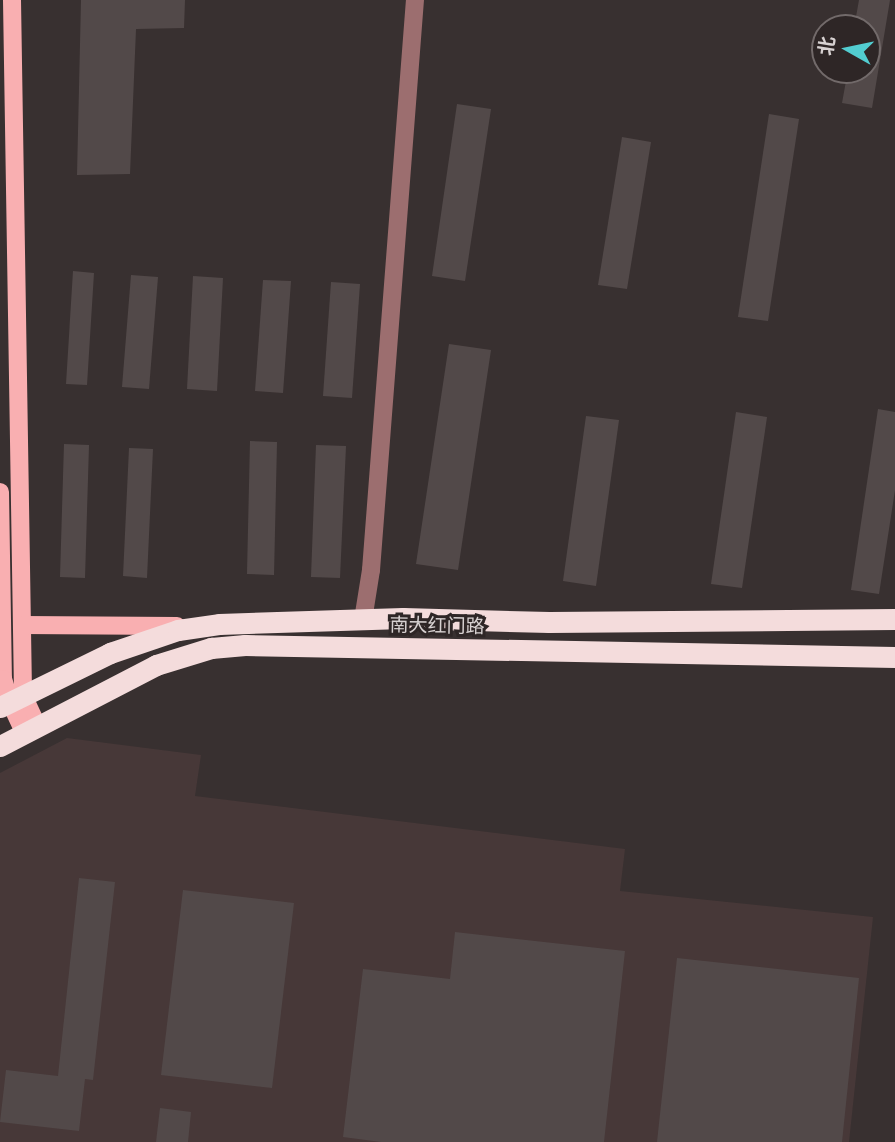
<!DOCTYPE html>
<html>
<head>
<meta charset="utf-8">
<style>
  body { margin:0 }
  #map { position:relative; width:895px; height:1142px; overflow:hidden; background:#383030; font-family:Montserrat,"Noto Sans SC",sans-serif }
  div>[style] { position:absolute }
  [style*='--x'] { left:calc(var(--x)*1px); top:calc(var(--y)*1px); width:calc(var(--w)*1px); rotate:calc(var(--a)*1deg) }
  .built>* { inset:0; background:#473838 }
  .building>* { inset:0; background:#524949 }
  .minor>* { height:18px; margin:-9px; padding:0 9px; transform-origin:9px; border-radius:9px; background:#9c6e6f }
  .major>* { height:18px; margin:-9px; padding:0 9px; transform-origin:9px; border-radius:9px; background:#f9afb1 }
  .highway>* { height:21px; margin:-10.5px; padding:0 10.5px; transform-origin:10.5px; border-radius:10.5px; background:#f4dcdc }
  span { translate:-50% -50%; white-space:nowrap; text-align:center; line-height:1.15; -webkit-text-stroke:6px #2e2626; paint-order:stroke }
  .street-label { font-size:19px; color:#d7d1d1 }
  .north { position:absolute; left:811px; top:14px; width:70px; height:70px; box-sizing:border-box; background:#2e2626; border:2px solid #726a6a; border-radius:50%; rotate:279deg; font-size:19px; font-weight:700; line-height:28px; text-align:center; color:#d7d1d1 }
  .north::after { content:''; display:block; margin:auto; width:24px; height:32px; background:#52cdd0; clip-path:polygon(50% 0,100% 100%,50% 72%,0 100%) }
</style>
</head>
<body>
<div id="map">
  <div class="built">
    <div style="clip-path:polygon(67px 738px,201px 755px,195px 796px,625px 849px,620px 891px,873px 917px,849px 1142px,0 1142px,0 773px)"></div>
  </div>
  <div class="building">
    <div style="clip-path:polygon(81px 0,185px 0,184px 28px,136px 29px,130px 174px,77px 175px)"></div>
    <div style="clip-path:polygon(859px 0,890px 0,872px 108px,842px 103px,848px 70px,867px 70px,867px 28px,854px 28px)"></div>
    <div style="clip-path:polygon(457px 104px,491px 109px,465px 281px,432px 276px)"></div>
    <div style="clip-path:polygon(769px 114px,799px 119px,768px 321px,738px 317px)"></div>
    <div style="clip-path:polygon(622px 137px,651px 142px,627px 289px,598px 285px)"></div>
    <div style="clip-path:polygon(73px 271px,94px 273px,87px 385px,66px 384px)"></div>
    <div style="clip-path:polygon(131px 275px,158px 277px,149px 389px,122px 387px)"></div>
    <div style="clip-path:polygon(193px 276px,223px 278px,217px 391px,187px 389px)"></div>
    <div style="clip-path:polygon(263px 280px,291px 281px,283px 393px,255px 391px)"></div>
    <div style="clip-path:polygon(331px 282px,360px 284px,352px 398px,323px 396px)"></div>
    <div style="clip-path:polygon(449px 344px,491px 350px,458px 570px,416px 564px)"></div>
    <div style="clip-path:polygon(878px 409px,895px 412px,895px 490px,879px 594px,851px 590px)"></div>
    <div style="clip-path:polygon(736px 412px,767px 417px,742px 588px,711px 584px)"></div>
    <div style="clip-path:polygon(586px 416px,619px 420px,596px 586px,563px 581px)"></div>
    <div style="clip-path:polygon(250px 441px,277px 442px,274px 575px,247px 574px)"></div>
    <div style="clip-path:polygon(64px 444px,89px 445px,85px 578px,60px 577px)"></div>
    <div style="clip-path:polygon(316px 445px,346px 446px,340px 578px,311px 577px)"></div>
    <div style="clip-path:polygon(129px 448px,153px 449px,147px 578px,123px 576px)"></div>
    <div style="clip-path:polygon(79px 878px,115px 882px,93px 1080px,85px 1079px,79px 1131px,0 1122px,6px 1070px,58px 1076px)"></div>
    <div style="clip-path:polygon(183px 890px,294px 903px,272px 1088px,161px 1075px)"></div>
    <div style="clip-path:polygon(455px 932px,625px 951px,604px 1142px,381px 1142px,343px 1137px,363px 969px,450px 979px)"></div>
    <div style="clip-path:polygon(677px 958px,859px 978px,842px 1142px,657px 1142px)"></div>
    <div style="clip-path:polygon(160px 1108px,191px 1112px,188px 1142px,156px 1142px)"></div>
  </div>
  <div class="minor">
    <div style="--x:363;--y:620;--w:51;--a:-80.9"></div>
    <div style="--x:371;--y:570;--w:572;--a:-85.59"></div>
  </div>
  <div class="major">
    <div style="--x:12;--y:0;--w:695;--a:89.09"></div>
    <div style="--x:23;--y:695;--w:35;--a:65"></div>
    <div style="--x:0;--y:492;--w:187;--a:89.1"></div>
    <div style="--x:3;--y:679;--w:24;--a:73"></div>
    <div style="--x:10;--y:702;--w:35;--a:65"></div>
    <div style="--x:22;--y:625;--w:155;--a:0.4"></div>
  </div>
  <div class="highway">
    <div style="--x:0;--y:707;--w:123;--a:-26.1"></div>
    <div style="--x:110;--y:653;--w:72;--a:-18.7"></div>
    <div style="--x:178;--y:630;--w:41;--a:-8.3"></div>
    <div style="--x:219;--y:624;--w:184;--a:-1.9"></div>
    <div style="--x:403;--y:618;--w:146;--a:1.6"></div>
    <div style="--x:549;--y:622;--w:346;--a:-0.5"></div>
    <div style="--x:0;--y:746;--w:176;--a:-27.4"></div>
    <div style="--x:156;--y:665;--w:58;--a:-17.2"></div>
    <div style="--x:211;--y:648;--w:34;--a:-5"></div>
    <div style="--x:245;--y:645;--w:650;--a:1.06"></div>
  </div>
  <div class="street-label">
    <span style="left:437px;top:626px;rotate:1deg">南大红门路</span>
  </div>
  <div class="north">北</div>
</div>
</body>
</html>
